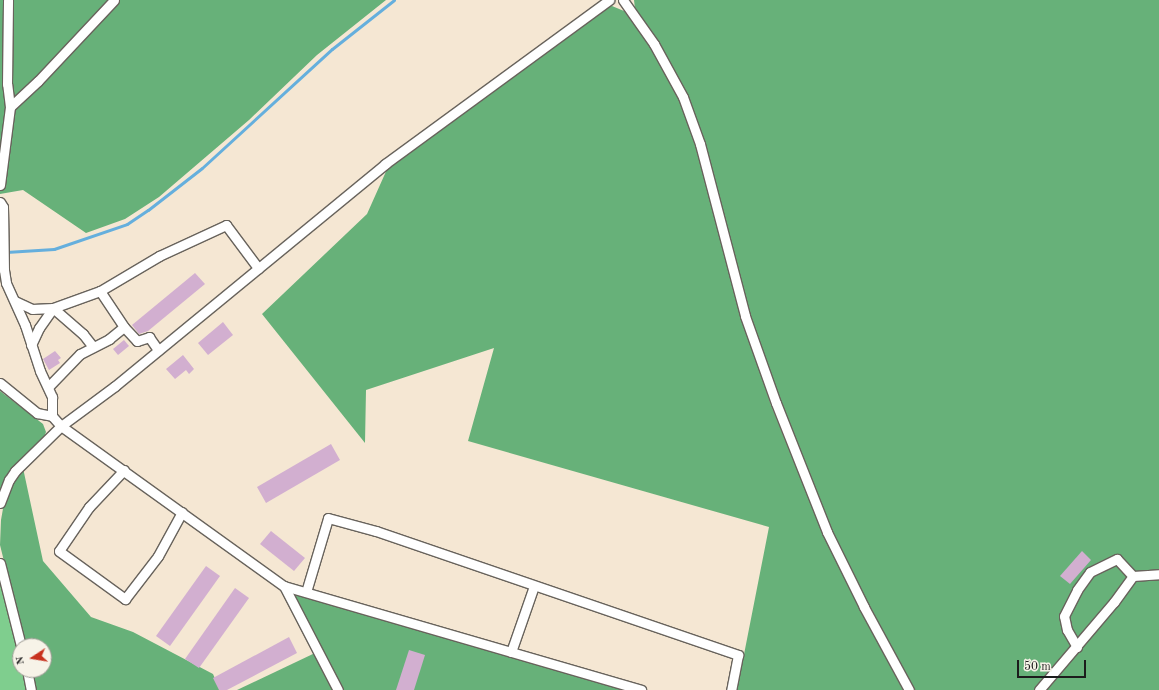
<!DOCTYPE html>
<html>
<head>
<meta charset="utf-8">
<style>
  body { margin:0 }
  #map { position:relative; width:1159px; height:690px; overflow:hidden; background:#f5e7d3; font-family:"Old Standard TT",serif }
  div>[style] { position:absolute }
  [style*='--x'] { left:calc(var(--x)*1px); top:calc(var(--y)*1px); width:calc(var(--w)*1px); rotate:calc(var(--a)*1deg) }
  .green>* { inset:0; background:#7fce8e }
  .forest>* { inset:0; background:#67b179 }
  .stream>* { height:3px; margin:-1.5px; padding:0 1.5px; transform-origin:1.5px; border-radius:1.5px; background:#65afdd }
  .building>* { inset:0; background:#d2afd0 }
  .roads { filter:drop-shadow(1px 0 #68635c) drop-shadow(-1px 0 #68635c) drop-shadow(0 1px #68635c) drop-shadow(0 -1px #68635c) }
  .minor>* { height:9px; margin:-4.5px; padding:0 4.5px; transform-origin:4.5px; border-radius:4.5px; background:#fff }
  span { translate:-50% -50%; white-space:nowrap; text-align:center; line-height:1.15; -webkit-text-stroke:3px #f7f3e8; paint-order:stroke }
  .north { position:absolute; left:12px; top:638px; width:40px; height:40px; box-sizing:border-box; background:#f7f3e8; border:1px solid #9f9d96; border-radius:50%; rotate:258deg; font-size:11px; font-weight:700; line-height:16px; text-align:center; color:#1c1c1c }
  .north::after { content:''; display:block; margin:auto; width:14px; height:18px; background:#c8321e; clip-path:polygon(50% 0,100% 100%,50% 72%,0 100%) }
  .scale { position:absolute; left:1017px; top:660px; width:69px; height:18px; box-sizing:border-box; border:2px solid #1c1c1c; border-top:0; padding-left:5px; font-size:12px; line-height:14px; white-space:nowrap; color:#1c1c1c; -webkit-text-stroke:3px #f7f3e8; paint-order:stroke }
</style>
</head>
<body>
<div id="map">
  <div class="green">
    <div style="clip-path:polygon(0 583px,20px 662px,20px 670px,22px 670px,26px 690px,0 690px)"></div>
  </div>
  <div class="forest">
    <div style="clip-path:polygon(0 0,386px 0,317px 55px,249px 120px,159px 197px,125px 219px,86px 233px,23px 190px,0 194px)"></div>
    <div style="clip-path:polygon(634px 0,1159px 0,1159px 690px,914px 690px,868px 605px,832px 530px,815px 490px,780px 401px,750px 314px,704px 142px,688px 95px,658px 42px,635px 9px)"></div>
    <div style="clip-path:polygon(612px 6px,624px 11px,639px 30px,651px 47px,679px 99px,695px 145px,741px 317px,771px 405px,823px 534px,860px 609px,903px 690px,737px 690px,769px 527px,468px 441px,494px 348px,366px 390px,365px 443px,262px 314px,367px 214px,388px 167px,607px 7px)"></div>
    <div style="clip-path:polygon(0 391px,43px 424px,46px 432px,44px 437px,12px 468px,0 490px)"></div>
    <div style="clip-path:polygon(23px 468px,43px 561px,91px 617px,133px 632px,213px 674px,220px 690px,35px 690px,31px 670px,44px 670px,44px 646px,25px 646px,0 545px,1px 520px,4px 503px,14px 479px)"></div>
    <div style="clip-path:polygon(292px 592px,506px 656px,626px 690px,343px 690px)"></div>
    <div style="clip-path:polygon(315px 653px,334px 690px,237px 690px)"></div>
  </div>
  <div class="stream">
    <div style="--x:6;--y:252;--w:48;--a:-3.6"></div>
    <div style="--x:54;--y:249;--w:77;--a:-18.9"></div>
    <div style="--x:127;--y:224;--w:25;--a:-34"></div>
    <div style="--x:148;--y:210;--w:68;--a:-37.9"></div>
    <div style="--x:202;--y:168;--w:176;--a:-42.5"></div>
    <div style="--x:332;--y:49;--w:79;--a:-38.3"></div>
  </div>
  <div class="building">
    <div style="clip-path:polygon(195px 273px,205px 284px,148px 331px,139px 334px,132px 325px)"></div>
    <div style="clip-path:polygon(223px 322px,233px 335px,208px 355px,198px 343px)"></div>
    <div style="clip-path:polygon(124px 340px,129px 346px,118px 355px,113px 349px)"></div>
    <div style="clip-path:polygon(55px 351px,61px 358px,58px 360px,60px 363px,49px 370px,43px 359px)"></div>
    <div style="clip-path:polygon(183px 355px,194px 369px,189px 374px,186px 370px,175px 379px,166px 369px)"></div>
    <div style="clip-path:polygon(331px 444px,340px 460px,266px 503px,257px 487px)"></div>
    <div style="clip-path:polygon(271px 531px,305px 558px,294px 571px,260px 544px)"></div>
    <div style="clip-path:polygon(1082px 551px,1091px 560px,1070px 584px,1060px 576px)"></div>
    <div style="clip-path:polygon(206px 566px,220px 576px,170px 646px,156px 636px)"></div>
    <div style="clip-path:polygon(235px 588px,249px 598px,199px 668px,185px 659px)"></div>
    <div style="clip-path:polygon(289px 637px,297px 653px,227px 690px,219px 690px,213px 678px)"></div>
    <div style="clip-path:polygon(409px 650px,425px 655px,414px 690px,396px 690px)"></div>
  </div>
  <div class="roads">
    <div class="minor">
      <div style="--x:623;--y:0;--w:54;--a:54.8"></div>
      <div style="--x:654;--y:44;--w:60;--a:61.3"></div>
      <div style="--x:683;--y:97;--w:50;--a:70.1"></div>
      <div style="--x:700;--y:144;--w:178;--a:75.3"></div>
      <div style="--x:745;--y:316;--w:92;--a:70.4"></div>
      <div style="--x:776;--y:403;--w:139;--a:68.4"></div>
      <div style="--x:827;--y:532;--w:84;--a:63.7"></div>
      <div style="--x:864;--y:607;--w:94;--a:61.5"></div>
      <div style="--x:10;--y:107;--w:38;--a:-43"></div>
      <div style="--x:38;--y:81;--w:111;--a:-46.8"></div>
      <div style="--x:0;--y:185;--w:79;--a:-82.7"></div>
      <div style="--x:10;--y:107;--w:23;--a:-97"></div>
      <div style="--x:7;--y:84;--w:84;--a:-89.3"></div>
      <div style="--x:0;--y:202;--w:6;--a:59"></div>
      <div style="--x:3;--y:207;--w:63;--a:89.1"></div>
      <div style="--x:4;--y:270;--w:13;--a:81"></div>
      <div style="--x:6;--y:283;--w:46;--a:65.7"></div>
      <div style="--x:25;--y:325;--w:48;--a:71.9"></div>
      <div style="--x:40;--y:371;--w:29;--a:65"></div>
      <div style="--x:52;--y:397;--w:19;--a:90"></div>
      <div style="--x:100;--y:291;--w:43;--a:56.3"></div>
      <div style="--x:124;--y:327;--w:19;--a:47"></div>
      <div style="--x:137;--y:341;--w:13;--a:-18"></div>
      <div style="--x:149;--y:337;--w:16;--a:55"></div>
      <div style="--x:15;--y:301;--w:19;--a:25"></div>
      <div style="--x:32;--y:309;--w:21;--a:-3"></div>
      <div style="--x:53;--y:308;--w:50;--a:-19.9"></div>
      <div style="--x:100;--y:291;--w:69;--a:-30.7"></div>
      <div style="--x:159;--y:256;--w:74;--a:-24.8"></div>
      <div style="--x:226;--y:225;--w:54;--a:53.3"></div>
      <div style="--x:31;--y:345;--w:19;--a:-65"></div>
      <div style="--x:39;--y:328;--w:24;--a:-55"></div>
      <div style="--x:53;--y:308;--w:40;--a:41"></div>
      <div style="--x:83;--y:334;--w:16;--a:52"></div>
      <div style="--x:0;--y:383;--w:48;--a:39"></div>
      <div style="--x:37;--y:413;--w:15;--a:11"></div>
      <div style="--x:52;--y:416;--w:13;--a:48"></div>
      <div style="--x:61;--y:426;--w:274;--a:35.7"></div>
      <div style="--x:284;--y:586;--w:372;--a:16.2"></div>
      <div style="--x:48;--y:387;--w:46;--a:-45.9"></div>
      <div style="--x:80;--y:354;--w:33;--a:-27"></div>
      <div style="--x:109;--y:339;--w:19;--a:-39"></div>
      <div style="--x:124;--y:470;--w:51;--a:133.4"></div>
      <div style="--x:89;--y:507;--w:53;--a:124.3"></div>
      <div style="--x:59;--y:551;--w:82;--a:36"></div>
      <div style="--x:125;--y:599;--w:54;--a:-52.5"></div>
      <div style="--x:158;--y:556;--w:50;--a:-61.4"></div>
      <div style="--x:0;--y:503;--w:25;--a:-69"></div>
      <div style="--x:9;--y:480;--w:11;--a:-56"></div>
      <div style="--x:15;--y:471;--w:64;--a:-44.4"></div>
      <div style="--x:61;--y:426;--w:67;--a:-36.5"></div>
      <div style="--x:115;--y:386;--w:350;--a:-39.4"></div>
      <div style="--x:385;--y:164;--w:278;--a:-36.2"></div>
      <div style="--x:0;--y:563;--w:86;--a:75.8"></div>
      <div style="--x:284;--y:586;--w:117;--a:62.6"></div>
      <div style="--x:306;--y:592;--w:77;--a:-73.4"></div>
      <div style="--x:328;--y:518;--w:50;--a:15.2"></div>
      <div style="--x:376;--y:531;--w:383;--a:18.9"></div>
      <div style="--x:738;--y:655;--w:36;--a:101"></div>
      <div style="--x:1077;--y:647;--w:20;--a:-120"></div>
      <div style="--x:1067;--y:630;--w:14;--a:-102"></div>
      <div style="--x:1064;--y:616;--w:29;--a:-63"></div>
      <div style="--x:1077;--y:590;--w:22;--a:-54"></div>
      <div style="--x:1090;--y:572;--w:30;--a:-26"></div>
      <div style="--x:1117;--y:559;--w:23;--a:47"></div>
      <div style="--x:511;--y:652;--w:70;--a:-70.8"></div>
      <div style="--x:27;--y:670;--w:20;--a:79"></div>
      <div style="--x:1039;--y:690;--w:116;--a:-49.6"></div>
      <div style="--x:1114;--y:602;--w:32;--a:-54"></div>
      <div style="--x:1133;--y:576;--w:26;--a:-4"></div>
    </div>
  </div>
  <div class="north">N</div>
  <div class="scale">50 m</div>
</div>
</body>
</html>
